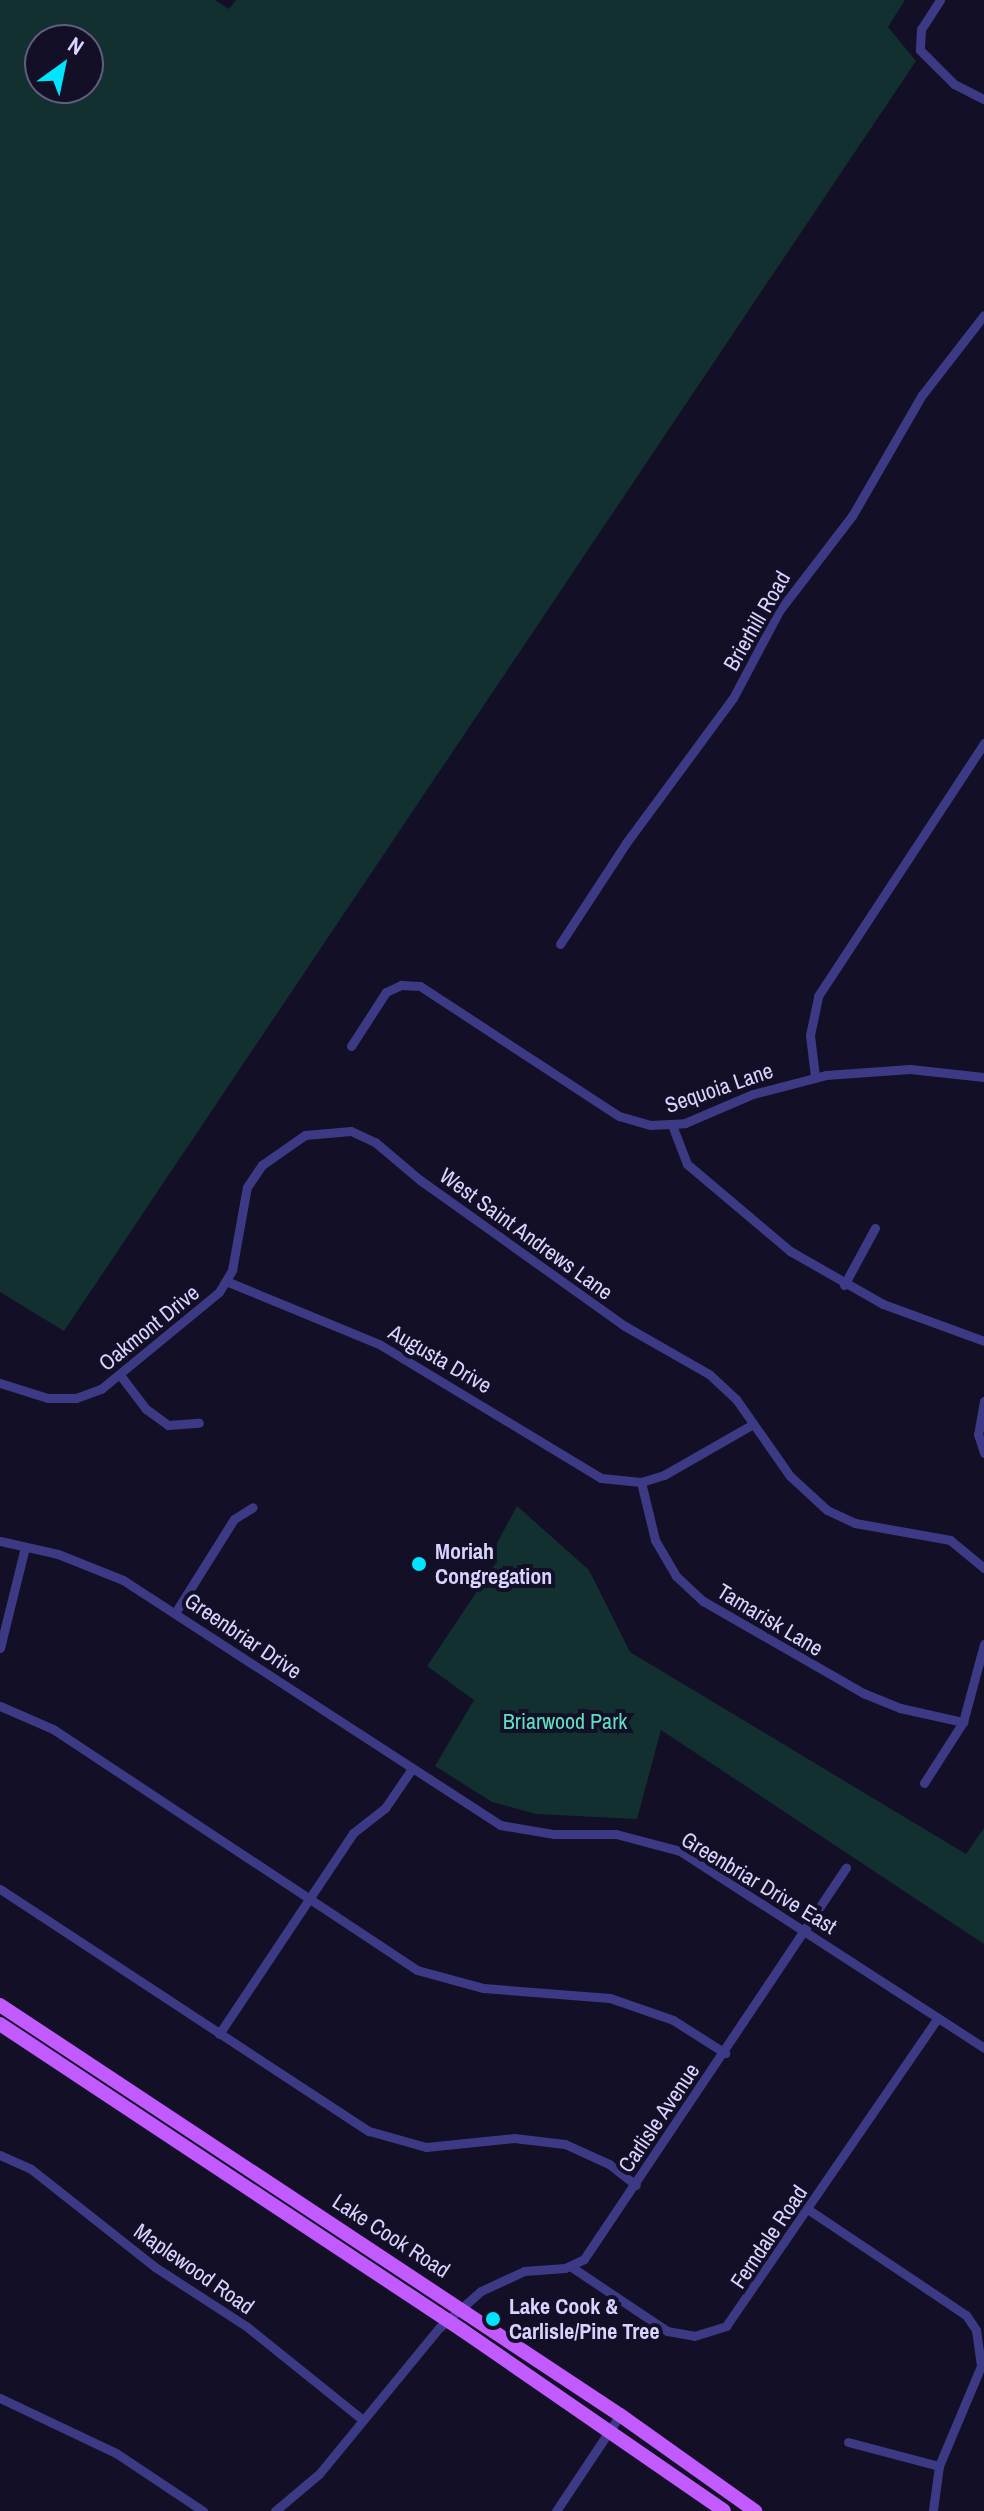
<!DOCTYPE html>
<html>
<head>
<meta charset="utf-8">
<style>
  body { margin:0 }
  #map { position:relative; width:984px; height:2511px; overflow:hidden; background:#130f26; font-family:"Archivo Narrow",sans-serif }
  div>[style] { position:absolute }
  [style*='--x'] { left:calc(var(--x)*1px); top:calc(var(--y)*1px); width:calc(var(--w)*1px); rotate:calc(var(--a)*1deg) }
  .green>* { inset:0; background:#12302f }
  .minor>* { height:9px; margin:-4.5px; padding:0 4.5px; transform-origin:4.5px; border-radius:4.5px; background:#3d3a85 }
  .primary>* { height:14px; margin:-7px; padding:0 7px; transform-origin:7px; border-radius:7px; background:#c25bff }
  .dots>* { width:22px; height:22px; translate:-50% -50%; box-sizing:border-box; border:4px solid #130f26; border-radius:50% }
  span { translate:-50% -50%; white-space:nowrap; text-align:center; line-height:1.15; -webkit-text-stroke:8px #130f26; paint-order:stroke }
  .street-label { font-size:22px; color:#d9d4ff }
  .poi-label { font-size:22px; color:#d9d4ff; font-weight:700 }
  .left { translate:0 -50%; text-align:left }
  .park-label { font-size:22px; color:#5fe0c0 }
  .north { position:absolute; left:24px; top:24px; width:80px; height:80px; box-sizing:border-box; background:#130f26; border:2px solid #625e7d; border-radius:50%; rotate:33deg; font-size:22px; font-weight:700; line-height:32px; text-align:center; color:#d9d4ff }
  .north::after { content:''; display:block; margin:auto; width:28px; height:36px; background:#00e5ff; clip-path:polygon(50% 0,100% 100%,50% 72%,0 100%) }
</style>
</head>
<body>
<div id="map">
  <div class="green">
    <div style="clip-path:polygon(evenodd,0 0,215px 0,229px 9px,236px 0,905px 0,888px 27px,916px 61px,64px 1331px,0 1292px,0 0,40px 40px,88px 40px,88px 88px,40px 88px,40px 40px)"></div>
    <div style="clip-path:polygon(517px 1506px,589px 1570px,630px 1652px,966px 1854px,984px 1828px,984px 1944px,661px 1730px,637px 1819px,536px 1814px,492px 1802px,435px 1766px,474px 1700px,427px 1666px,496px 1563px,497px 1543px)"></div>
  </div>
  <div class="minor">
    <div style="--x:940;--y:0;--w:35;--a:123"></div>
    <div style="--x:921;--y:29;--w:21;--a:93"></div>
    <div style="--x:920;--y:50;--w:48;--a:45"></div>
    <div style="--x:954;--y:84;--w:34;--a:27"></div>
    <div style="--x:560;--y:944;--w:121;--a:-56.8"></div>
    <div style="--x:626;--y:843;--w:180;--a:-53.6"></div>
    <div style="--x:733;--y:698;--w:98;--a:-62.1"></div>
    <div style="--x:779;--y:611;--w:120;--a:-52.5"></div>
    <div style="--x:852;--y:516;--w:140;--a:-60"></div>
    <div style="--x:922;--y:395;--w:101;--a:-52.2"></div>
    <div style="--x:351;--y:1046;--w:64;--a:-57.1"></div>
    <div style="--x:386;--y:992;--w:17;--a:-25"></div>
    <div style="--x:401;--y:985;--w:19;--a:3"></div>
    <div style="--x:420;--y:986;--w:238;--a:33.2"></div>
    <div style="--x:619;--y:1116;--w:32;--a:16"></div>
    <div style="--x:650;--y:1125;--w:35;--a:-3"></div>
    <div style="--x:685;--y:1123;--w:74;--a:-23.1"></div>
    <div style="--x:753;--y:1094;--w:75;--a:-14.6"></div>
    <div style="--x:826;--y:1075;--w:84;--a:-4.1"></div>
    <div style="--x:910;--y:1069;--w:74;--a:6.2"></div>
    <div style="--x:815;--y:1077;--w:42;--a:-96.8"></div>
    <div style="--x:810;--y:1035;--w:40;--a:-78"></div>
    <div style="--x:818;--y:996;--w:303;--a:-56.7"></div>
    <div style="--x:672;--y:1125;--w:42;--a:69"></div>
    <div style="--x:687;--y:1164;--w:135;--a:40.2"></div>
    <div style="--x:790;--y:1251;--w:107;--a:29.7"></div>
    <div style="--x:883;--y:1304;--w:108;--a:20.1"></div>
    <div style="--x:226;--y:1281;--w:165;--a:22.4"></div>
    <div style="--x:379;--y:1344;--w:259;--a:31.1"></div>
    <div style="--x:601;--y:1478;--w:40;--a:5.7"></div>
    <div style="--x:641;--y:1482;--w:24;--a:-17"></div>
    <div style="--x:664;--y:1475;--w:103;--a:-29.8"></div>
    <div style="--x:844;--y:1285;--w:65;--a:-61.5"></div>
    <div style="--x:120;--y:1375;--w:43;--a:52.6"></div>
    <div style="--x:146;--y:1409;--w:27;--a:36"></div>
    <div style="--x:168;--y:1425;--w:31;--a:-4"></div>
    <div style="--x:0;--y:1383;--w:50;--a:17.4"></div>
    <div style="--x:48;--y:1398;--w:28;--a:0"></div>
    <div style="--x:76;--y:1398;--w:27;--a:-20"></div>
    <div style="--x:101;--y:1389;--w:153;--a:-39.4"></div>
    <div style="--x:219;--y:1292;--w:26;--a:-59"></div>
    <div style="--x:232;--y:1270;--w:84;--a:-79.8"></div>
    <div style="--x:247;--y:1187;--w:27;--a:-56"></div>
    <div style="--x:262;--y:1165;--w:52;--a:-34.9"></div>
    <div style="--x:305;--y:1135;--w:46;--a:-5"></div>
    <div style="--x:351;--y:1131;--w:26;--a:25"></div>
    <div style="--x:375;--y:1142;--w:59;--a:40.2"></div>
    <div style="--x:420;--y:1180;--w:249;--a:35.5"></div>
    <div style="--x:623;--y:1325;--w:99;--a:29.7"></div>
    <div style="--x:709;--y:1374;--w:37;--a:43"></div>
    <div style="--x:736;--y:1399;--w:94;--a:55"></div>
    <div style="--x:790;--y:1476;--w:50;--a:42.6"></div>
    <div style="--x:827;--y:1510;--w:31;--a:25"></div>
    <div style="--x:855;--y:1523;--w:97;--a:10.1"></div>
    <div style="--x:950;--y:1540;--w:44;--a:39.5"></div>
    <div style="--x:984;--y:1401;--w:34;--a:100"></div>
    <div style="--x:978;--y:1434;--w:20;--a:72"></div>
    <div style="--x:641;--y:1482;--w:60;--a:76.4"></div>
    <div style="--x:655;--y:1540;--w:42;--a:59.7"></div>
    <div style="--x:676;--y:1576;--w:37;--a:43"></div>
    <div style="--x:703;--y:1601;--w:185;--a:29.9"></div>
    <div style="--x:863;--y:1693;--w:40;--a:22"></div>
    <div style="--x:900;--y:1708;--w:65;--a:12.5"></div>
    <div style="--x:0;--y:1541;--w:59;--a:12.6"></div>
    <div style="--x:58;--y:1554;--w:70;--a:21.8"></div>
    <div style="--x:123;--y:1580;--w:450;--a:33"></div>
    <div style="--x:500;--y:1825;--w:55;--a:9.5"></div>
    <div style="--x:554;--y:1834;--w:62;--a:0"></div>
    <div style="--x:616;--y:1834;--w:66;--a:14.9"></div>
    <div style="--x:680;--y:1851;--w:362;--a:32.9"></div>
    <div style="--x:175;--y:1613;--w:111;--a:-57.9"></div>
    <div style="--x:234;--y:1519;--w:22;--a:-32"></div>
    <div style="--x:0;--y:1648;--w:104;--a:-76.1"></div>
    <div style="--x:0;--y:1706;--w:58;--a:23.5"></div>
    <div style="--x:53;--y:1729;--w:437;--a:33.5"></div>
    <div style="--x:417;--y:1970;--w:68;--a:15.3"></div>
    <div style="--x:483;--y:1988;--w:127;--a:4.5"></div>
    <div style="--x:610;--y:1998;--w:67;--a:19.2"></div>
    <div style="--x:673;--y:2020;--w:62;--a:32.4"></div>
    <div style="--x:924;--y:1783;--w:72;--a:-57.4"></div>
    <div style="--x:963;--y:1722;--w:81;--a:-74.9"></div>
    <div style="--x:0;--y:1889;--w:441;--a:33.3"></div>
    <div style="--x:369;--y:2131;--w:59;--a:15.7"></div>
    <div style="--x:426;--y:2147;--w:88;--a:-5.8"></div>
    <div style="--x:514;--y:2138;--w:51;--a:6.7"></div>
    <div style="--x:565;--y:2144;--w:48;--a:24.4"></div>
    <div style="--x:609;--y:2164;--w:34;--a:38"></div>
    <div style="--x:219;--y:2034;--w:242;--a:-56.3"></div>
    <div style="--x:353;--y:1833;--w:41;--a:-38"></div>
    <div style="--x:385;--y:1808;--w:46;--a:-55.6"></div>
    <div style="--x:0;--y:2155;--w:34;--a:24"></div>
    <div style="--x:31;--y:2169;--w:158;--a:38.3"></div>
    <div style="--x:155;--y:2267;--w:108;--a:33"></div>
    <div style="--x:246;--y:2326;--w:150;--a:38.8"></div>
    <div style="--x:809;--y:2210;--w:189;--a:33.8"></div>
    <div style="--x:966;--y:2315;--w:18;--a:56"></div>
    <div style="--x:976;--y:2330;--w:36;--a:82"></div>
    <div style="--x:981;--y:2366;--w:108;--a:112.8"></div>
    <div style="--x:939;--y:2466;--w:44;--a:97.8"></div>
    <div style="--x:570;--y:2266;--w:117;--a:33.8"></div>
    <div style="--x:667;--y:2331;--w:27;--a:10"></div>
    <div style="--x:694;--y:2336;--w:34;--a:-17"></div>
    <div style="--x:726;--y:2326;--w:374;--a:-55.5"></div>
    <div style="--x:0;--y:2398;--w:128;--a:25.4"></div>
    <div style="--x:116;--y:2453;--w:105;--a:33.7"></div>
    <div style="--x:848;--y:2442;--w:94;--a:14.8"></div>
    <div style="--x:275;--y:2511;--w:57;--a:-40.1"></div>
    <div style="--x:319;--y:2474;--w:189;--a:-50.6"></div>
    <div style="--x:439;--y:2328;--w:56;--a:-41.4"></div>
    <div style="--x:481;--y:2291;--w:47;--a:-24.9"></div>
    <div style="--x:524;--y:2271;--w:41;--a:-4.2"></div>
    <div style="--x:565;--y:2268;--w:21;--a:-25"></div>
    <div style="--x:584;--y:2259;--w:471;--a:-56.2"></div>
    <div style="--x:556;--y:2511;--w:115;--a:-56.3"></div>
  </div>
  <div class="primary">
    <div style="--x:0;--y:2005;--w:743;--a:33.48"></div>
    <div style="--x:620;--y:2415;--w:166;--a:35.4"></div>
    <div style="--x:0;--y:2024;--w:554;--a:33.52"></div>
    <div style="--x:462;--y:2330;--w:318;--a:34.6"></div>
  </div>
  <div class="dots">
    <div style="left:419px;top:1564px;background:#00e5ff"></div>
    <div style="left:493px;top:2319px;background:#00e5ff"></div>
  </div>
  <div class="street-label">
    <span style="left:757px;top:621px;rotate:-60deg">Brierhill Road</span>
    <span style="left:719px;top:1088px;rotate:-19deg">Sequoia Lane</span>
    <span style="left:526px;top:1234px;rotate:36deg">West Saint Andrews Lane</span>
    <span style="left:149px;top:1328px;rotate:-39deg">Oakmont Drive</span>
    <span style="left:440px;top:1359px;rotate:30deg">Augusta Drive</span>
    <span style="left:770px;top:1620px;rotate:31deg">Tamarisk Lane</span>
    <span style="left:243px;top:1636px;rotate:34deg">Greenbriar Drive</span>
    <span style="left:759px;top:1883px;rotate:31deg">Greenbriar Drive East</span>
    <span style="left:659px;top:2118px;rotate:-56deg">Carlisle Avenue</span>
    <span style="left:391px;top:2236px;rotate:33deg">Lake Cook Road</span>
    <span style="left:769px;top:2237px;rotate:-56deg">Ferndale Road</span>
    <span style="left:194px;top:2269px;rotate:35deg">Maplewood Road</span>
  </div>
  <div class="poi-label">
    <span class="left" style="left:435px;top:1564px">Moriah<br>Congregation</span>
    <span class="left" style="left:509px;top:2319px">Lake Cook &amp;<br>Carlisle/Pine Tree</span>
  </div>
  <div class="park-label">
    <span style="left:565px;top:1722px">Briarwood Park</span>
  </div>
  <div class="north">N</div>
</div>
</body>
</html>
